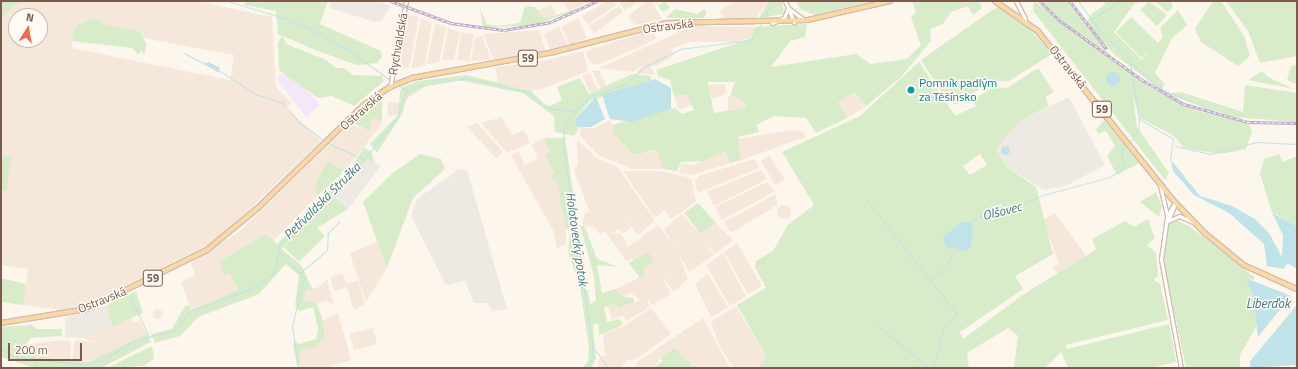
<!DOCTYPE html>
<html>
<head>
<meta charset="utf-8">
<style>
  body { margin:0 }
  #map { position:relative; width:1298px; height:369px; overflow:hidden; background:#fdf6ec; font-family:"Titillium Web",sans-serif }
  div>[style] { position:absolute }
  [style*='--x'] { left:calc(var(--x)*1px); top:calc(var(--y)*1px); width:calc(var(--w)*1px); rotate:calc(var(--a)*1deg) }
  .residential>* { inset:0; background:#f5e8da }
  .round { border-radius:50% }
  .industrial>* { inset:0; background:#efe9e4 }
  .education>* { inset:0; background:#f3e8fa }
  .green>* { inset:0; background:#d8ecc9 }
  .water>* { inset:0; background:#bfe3e8 }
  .stream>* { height:1px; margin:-0.5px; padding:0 0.5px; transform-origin:0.5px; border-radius:0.5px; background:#bfe3e8 }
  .roads { filter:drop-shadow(1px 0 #d1beb0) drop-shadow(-1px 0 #d1beb0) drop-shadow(0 1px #d1beb0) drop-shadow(0 -1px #d1beb0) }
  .tertiary>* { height:3px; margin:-1.5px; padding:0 1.5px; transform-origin:1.5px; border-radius:1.5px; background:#fff }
  .secondary>* { height:3px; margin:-1.5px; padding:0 1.5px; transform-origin:1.5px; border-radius:1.5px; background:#fff }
  .primary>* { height:3.5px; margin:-1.75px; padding:0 1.75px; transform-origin:1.75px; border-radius:1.75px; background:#fbd9a5 }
  .rail>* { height:2.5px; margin-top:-1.25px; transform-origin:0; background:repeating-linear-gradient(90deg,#fffaf3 0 3px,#b9a8c9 0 6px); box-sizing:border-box; border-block:1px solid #b9a8c9 }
  .dots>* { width:11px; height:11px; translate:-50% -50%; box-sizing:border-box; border:2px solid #fffaf3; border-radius:50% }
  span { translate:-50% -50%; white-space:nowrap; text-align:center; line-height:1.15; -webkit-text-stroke:3px #fffaf3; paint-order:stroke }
  .shield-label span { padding:1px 3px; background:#fffaf3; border:1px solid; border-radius:3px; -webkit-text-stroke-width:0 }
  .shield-label { font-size:11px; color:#7a5c4d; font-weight:700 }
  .street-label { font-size:12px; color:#7a5c4d }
  .culture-label { font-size:12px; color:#0d838f }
  .left { translate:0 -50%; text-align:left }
  .water-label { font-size:13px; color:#437c86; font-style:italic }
  .frame { position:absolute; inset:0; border:2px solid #7a5c4d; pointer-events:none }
  .north { position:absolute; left:8px; top:8px; width:40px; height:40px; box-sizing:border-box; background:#fffaf3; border:1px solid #cabbb1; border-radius:50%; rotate:11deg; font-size:11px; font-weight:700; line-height:16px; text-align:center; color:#7a5c4d }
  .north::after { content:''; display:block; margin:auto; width:14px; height:18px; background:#e76f51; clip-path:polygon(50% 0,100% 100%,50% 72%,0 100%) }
  .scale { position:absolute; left:8px; top:343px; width:74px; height:18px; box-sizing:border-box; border:2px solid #7a5c4d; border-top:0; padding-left:5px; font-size:12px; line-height:14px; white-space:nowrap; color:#7a5c4d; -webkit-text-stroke:3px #fffaf3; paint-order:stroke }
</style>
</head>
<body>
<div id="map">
  <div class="residential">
    <div style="clip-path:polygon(evenodd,21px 1px,196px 1px,272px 17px,276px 87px,291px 103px,285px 108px,321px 141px,231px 227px,209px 244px,86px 305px,62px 310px,23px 305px,28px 269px,1px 265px,1px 190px,6px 191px,10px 155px,1px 157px,1px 18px,21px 1px,16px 16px,40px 16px,40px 40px,16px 40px,16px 16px,21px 1px,87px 22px,139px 31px,143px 38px,234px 55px,230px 80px,71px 48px,75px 27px,87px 22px)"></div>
    <div style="clip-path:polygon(563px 1px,591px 1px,569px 12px)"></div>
    <div style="clip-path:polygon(607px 1px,618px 4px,588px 25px,582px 16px)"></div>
    <div style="clip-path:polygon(619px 1px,639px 1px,625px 11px)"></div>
    <div style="clip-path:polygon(647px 1px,652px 1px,662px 19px,635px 25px,628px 16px)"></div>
    <div style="clip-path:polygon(737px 1px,769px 1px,755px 19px,724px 19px,720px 10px)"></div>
    <div style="clip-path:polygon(551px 5px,556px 14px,544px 18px,538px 10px)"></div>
    <div style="clip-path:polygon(619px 6px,623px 12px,594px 34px,589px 26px)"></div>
    <div style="clip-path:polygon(407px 14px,419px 17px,409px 69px,404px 68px,399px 57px)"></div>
    <div style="clip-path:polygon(421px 18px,432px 23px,425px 65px,411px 69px)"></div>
    <div style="clip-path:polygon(578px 18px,587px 38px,570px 45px,561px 27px)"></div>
    <div style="clip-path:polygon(435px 23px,446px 27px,439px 62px,427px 64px)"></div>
    <div style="clip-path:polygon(692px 26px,755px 27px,753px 36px,738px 42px,690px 42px,671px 49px,674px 55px,659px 65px,650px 66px,655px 75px,636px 73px,643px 65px,633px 72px,600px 68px)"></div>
    <div style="clip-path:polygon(559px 27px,568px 45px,550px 50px,544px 34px)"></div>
    <div style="clip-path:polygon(448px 28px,460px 32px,454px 60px,442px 60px)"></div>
    <div style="clip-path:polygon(654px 29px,656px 39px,610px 60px,594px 65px,588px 59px,586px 51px)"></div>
    <div style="clip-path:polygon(539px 30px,546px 51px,494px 60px,483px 34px)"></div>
    <div style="clip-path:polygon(461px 32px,474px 34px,469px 61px,457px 60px)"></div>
    <div style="clip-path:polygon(482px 36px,491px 59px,471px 61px,475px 37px)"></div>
    <div style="clip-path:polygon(583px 51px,588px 71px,544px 88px,531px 91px,498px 83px,495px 67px,544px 61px)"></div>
    <div style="clip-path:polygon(599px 70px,607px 87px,601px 89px,592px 71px)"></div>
    <div style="clip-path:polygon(590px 73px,598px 90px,590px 93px,582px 75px)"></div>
    <div style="clip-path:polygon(725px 84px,726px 94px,712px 99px,708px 85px)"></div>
    <div style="clip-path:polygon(854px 92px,866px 106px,847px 118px,837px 102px)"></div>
    <div style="clip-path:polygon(687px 94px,692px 105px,679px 110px,674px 96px)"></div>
    <div style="clip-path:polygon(728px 96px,740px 98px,748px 107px,728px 110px)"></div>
    <div style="clip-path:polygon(388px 102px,400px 103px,396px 116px,387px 115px)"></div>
    <div style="clip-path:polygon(502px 117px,512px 135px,524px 130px,530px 143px,507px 153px,481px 123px)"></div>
    <div style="clip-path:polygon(373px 118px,382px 121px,381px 125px,345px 171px,328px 161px,315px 184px,317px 196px,273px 241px,266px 234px,225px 276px,230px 273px,238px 290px,191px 310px,181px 282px,195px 275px,191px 263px,240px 231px,350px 124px,369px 131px)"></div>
    <div style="clip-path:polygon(610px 120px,613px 129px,647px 153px,657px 150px,663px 169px,632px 169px,598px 155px,580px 136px,581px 127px,593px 129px)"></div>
    <div style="clip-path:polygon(477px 123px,502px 151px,502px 154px,496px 158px,467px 127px)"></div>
    <div style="clip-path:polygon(792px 130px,804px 132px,806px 137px,741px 160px,738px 139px)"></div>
    <div style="clip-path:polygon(544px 138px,550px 152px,545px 155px,554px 175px,551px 176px,557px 181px,566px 226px,566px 243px,557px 249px,553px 230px,511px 156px,518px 151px,525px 165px,538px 158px,531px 145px)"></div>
    <div style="clip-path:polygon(577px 140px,597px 158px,618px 167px,655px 221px,638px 235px,626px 222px,630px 228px,623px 234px,619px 229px,613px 233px,611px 228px,612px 234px,621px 233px,628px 247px,658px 225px,675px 247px,688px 278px,674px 292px,661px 275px,671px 294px,652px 305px,646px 297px,650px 307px,626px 321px,623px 315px,612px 320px,608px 306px,616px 304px,618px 308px,640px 300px,631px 293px,623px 297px,616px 289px,645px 275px,641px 269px,654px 262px,631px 259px,626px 261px,605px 231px,599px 234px,596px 228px,582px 225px,585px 212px,590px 213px,574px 170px,578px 165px)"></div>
    <div style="clip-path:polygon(725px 150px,731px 163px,691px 175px,679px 173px,681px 164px,693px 165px)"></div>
    <div style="clip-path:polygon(769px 155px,785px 179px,776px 186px,761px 161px)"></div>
    <div style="clip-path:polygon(754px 159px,759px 168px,697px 193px,695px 180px,699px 176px)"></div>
    <div style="clip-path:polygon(761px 170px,767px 179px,714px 206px,707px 192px)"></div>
    <div style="clip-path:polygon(623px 171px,661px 171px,691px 178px,696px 202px,671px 219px,665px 210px,655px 218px)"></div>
    <div style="clip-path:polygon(767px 182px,775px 191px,722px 220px,715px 207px)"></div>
    <div style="clip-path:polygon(776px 194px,777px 205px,733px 232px,729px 231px,724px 222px)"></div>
    <div class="round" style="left:777px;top:205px;width:14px;height:14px"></div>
    <div style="clip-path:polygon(1055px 213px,1086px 256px,1058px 274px,1053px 268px,1059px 263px,1043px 220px)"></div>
    <div style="clip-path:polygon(682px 214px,700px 234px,715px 222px,733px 240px,715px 254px,703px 240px,714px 255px,689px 272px,664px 229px)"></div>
    <div style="clip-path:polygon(379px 240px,387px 268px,366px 302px,350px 254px)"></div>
    <div style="clip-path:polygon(737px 243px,762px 286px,748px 294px,724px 252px)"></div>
    <div style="clip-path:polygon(723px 253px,746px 296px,730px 306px,706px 265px)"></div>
    <div style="clip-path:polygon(342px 273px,346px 283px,358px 281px,365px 303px,354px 311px,347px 287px,334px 291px,330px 278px)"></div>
    <div style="clip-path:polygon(708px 274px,728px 307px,711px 317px,695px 284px)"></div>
    <div style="clip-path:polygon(327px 279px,334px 305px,326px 300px,317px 304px,303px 300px,307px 290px,319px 287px)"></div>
    <div style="clip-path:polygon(736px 306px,767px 359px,758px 368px,734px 368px,718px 343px,711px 322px)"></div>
    <div style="clip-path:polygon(651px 308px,671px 334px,636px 359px,627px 360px,621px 368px,599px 368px,598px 360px,605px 355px,603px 334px,624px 326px)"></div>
    <div class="round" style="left:153px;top:309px;width:10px;height:10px"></div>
    <div style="clip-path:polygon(338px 313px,351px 360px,324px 368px,300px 368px,299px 350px,325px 337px,323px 321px)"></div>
    <div style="clip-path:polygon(703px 318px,730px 368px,695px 368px,691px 363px,661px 358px,653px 368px,635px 368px,637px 362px)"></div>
    <div style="clip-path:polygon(132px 319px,133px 323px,140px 320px,147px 334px,98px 360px,72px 361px,75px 340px,94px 342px,85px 339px,85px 334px)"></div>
    <div style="clip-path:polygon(373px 328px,377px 344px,354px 350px,350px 334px)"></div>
    <div style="clip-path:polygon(62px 340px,71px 342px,70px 361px,22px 355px,26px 346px,31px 344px)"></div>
  </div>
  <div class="industrial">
    <div style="clip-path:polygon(331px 1px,378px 1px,391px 6px,381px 21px,376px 22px,329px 8px)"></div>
    <div style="clip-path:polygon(1069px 97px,1105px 165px,1068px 185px,1044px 190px,1007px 167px,996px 149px,1020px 121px)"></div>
    <div style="clip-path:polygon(368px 160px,381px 166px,348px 209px,331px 196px)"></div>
    <div style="clip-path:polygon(459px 169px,467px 170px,507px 309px,493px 311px,487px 303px,474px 303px,465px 281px,446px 285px,411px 216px,418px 198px)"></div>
    <div style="clip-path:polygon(107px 305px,112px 327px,85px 334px,85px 338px,65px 338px,65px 318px)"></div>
  </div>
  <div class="education">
    <div style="clip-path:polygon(288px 68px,320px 105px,306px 117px,278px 82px,278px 76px)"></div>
  </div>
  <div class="green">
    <div style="clip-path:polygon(1px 1px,21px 1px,1px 18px)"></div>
    <div style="clip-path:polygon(245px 1px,328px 1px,320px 24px,381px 51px,382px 57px,377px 63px,357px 65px,320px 52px,278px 34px,276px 11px,244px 5px)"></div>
    <div style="clip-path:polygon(656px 1px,660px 5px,665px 1px,670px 8px,662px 12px)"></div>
    <div style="clip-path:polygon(769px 1px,782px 1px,784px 14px,759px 18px)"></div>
    <div style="clip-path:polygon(796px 1px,874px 1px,815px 15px,800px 9px)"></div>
    <div style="clip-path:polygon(evenodd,912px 1px,979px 1px,982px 8px,973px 15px,968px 6px,951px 12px,943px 24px,930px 29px,931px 41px,900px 78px,866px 106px,854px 92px,838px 102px,847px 118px,816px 133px,806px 118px,774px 116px,756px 125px,759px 132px,738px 137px,741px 160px,731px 163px,725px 151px,703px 161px,681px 162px,677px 171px,663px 169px,657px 150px,633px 154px,614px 134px,612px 125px,675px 108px,682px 114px,694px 110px,687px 94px,674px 96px,670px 80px,658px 76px,656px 70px,744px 41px,752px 37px,755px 27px,807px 24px,805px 37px,790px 41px,771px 67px,856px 54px,871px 64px,907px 59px,921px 45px,911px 17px,916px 12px,912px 1px,708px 82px,735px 82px,730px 96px,740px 98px,747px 107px,714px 113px,708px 82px)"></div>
    <div style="clip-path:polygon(1034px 1px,1151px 88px,1195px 110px,1248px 123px,1252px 131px,1246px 149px,1220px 154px,1184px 148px,1174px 136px,1140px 118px,1133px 96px,1137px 127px,1169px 173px,1165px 180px,1033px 11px)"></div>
    <div style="clip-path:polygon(1042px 1px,1068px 1px,1108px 53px,1062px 20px)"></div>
    <div style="clip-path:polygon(1104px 1px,1145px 1px,1134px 4px,1114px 32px,1142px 60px,1151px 49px,1142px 58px,1116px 32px,1131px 17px,1158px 43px,1163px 37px,1160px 28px,1178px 10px,1187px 25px,1172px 38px,1155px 73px,1164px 83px,1162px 91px,1115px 55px,1086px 23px,1092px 13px,1105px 5px)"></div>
    <div style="clip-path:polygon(1149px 1px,1167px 15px,1157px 26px,1140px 10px)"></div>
    <div style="clip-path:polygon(1155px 1px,1171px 1px,1173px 7px,1167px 12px)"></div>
    <div style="clip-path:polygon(1213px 1px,1221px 1px,1244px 36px,1250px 56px,1238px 66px,1201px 42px,1195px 29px)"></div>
    <div style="clip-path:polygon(1226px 1px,1297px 1px,1297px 56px,1260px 63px,1248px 31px)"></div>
    <div style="clip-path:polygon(525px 6px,535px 7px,544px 18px,579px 9px,535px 25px,483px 28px,480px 9px,487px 24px,498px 26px,520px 23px)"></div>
    <div style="clip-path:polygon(998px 6px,1025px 24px,1052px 54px,1009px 81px,992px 81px,955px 105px,951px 98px,947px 100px,921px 60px)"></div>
    <div style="clip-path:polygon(675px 9px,697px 14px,704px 9px,707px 13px,704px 18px,666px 18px)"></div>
    <div style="clip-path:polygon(94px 18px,105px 25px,139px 31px,147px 45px,144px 55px,142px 50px,138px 55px,132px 48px,72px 41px,75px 27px)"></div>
    <div style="clip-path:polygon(282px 36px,286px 44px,324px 59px,336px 68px,344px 68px,353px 75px,382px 76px,384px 81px,354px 106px,332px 96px,318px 98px,279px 70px,278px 43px)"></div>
    <div style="clip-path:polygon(evenodd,919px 62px,955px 116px,976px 106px,973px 100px,993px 87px,1007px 88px,1038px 68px,1054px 92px,1045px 97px,1049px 106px,1020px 121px,996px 149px,1007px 167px,1036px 187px,1053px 254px,1015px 276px,1023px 289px,960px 332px,963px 339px,1027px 292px,1086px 256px,1096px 249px,1092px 239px,1125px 221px,1134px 227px,1148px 219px,1155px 238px,1147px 245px,1156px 253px,1158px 275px,1154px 280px,1160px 284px,1168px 320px,1065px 345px,1067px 349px,1169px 324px,1176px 362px,1151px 368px,1068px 368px,1061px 352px,1045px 368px,1014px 368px,1018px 336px,1008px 328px,967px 353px,969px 368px,758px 368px,767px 358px,737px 305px,766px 288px,755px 267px,756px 261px,773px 251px,788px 225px,814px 205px,782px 152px,860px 116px,919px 62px,980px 154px,987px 165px,970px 175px,963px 166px,980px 154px)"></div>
    <div style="clip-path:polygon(1297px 65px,1297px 85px,1287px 80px,1291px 66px)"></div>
    <div style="clip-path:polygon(1262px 71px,1268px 77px,1294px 89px,1248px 80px)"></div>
    <div style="clip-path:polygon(632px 74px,651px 76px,651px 80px,590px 101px,575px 119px,580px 126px,574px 136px,555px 132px,554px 116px,523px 93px,458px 80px,427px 85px,407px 98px,402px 114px,377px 153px,370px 144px,397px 116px,401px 88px,417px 81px,467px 75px,531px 91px,544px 104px,550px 106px,562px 100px,557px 87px,580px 78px,589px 94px)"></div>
    <div style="clip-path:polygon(1245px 85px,1297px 93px,1297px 122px,1233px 117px,1167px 94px,1181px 92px,1243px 112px)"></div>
    <div style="clip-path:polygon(382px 99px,382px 121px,373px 118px,369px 131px,353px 123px)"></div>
    <div style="clip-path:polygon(1104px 120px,1139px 163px,1117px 175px,1107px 156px,1115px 146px,1106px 131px,1098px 134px,1096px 130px)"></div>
    <div style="clip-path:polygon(544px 138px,565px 138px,590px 304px,596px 301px,594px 276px,580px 225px,585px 227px,597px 259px,619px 267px,597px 265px,602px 293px,616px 289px,623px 297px,634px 298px,634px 302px,618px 308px,616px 304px,604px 307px,607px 322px,620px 319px,623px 325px,599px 335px,598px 323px,593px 325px,596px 359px,591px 368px,582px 368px,588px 361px,589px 348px,580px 286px,568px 251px,571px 230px,566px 229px,557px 181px,554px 182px,551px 176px,554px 174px,545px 155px,550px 152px)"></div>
    <div style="clip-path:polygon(364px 147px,371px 152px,375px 163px,368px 160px,332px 196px,348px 209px,317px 228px,325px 236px,299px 262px,284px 247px,310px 218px,282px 249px,301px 265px,313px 290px,307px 290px,303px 300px,317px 304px,323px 321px,325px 337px,316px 347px,299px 350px,301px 364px,297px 365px,293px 345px,296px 340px,298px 344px,316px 339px,318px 328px,313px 307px,300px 311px,295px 306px,299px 275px,286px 264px,259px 294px,198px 317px,180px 336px,155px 343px,151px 334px,172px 329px,185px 306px,189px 305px,191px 310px,238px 290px,230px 273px,224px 276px,220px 261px,266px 234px,277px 244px,349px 172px)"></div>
    <div style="clip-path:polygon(420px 154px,441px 159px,445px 169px,413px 198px,387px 268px,363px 202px,394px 172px)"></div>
    <div style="clip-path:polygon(1279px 154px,1283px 162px,1297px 156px,1297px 226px,1272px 212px,1260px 174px,1264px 159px)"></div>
    <div style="clip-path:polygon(11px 155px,7px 191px,1px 190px,1px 157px)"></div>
    <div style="clip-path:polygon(328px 161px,345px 171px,317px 196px,315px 184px)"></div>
    <div style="clip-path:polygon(1156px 192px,1162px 207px,1159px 217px,1140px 202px)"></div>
    <div style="clip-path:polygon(698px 203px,715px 222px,701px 234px,684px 213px)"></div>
    <div style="clip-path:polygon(1176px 220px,1189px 226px,1254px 277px,1254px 280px,1247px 279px,1253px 295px,1257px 325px,1240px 355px,1240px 368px,1186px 368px,1165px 271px,1164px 241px,1168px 225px)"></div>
    <div style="clip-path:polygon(648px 252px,654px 262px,642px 269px,645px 275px,640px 278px,629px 263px)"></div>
    <div style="clip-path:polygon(1px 278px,26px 284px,23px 305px,1px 302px)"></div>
    <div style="clip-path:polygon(136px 291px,143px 313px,112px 327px,107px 305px)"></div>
    <div style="clip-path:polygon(32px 325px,36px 329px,62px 329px,62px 336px,30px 338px,21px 355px,88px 362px,147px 334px,151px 342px,101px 368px,31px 367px,1px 357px,1px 327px)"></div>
    <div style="clip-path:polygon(152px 346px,154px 359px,143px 366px,107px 368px)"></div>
    <div style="clip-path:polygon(675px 348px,695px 368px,653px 368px,663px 361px,661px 358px)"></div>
  </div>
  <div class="water">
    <div style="clip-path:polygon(209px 62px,220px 68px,219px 73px,204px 64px)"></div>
    <div class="round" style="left:1106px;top:72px;width:14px;height:14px"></div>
    <div style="clip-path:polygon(655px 79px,671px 88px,671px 109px,632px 122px,610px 119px,602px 95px)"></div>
    <div style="clip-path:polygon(596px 97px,605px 119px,591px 127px,577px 127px,575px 119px)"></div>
    <div class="round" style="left:1000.5px;top:145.5px;width:9px;height:9px"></div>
    <div style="clip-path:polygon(1171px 160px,1200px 196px,1232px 206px,1255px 219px,1269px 233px,1282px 257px,1283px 235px,1272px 213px,1297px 226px,1297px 269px,1288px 263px,1283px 269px,1267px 266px,1264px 244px,1229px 213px,1194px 195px,1173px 171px)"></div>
    <div style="clip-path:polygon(961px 222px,971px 222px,973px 232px,971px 247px,963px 252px,955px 247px,947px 249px,943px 238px)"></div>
    <div style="clip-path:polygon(1246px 278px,1291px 296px,1258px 337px,1253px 295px)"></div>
    <div style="clip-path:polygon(1297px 305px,1297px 368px,1294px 365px,1250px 368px,1250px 361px)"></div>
  </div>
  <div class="stream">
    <div style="--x:228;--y:1;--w:68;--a:17.1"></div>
    <div style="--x:293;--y:21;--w:59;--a:27"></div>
    <div style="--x:346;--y:48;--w:59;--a:36.1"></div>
    <div style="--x:1078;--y:1;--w:36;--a:54"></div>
    <div style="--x:1099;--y:30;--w:42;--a:44"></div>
    <div style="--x:1129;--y:59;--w:61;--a:80.5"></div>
    <div style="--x:1139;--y:119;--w:39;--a:30"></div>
    <div style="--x:1173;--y:139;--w:21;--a:98"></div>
    <div style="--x:763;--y:19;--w:20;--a:-63"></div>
    <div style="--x:1091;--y:19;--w:35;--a:-31"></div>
    <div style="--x:184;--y:53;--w:24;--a:28"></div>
    <div style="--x:1131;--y:63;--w:42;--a:40.2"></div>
    <div style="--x:1163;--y:90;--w:53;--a:22.2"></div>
    <div style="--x:220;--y:71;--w:42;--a:33.3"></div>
    <div style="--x:255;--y:94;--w:28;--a:17"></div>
    <div style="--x:282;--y:102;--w:25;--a:50"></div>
    <div style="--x:298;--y:121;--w:34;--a:37"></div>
    <div style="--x:399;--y:86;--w:10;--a:29"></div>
    <div style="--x:574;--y:111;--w:19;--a:122"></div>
    <div style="--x:564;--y:127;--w:17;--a:93"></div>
    <div style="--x:563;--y:144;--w:204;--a:81.8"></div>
    <div style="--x:592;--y:346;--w:12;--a:85"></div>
    <div style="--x:593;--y:358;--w:13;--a:129"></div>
    <div style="--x:328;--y:143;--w:38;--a:25"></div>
    <div style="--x:1129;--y:143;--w:16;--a:-55"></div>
    <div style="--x:1138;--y:130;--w:11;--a:-85"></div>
    <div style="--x:1175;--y:146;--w:36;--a:13"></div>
    <div style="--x:1210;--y:154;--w:48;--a:-14.6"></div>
    <div style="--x:1256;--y:142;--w:41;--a:2.8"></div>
    <div style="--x:866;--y:199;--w:103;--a:51.7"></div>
    <div style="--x:971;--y:222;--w:9;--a:-41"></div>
    <div style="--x:978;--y:216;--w:22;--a:-8"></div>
    <div style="--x:1000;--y:213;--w:47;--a:-22.7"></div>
    <div style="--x:1043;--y:195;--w:69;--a:-15"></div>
    <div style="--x:1110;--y:177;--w:19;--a:-36"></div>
    <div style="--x:1125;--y:166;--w:16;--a:-105"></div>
    <div style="--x:1121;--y:151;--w:8;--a:-50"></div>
    <div style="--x:279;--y:252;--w:36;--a:46"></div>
    <div style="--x:304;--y:278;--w:49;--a:104"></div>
    <div style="--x:292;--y:326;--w:42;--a:81.9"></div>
    <div style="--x:301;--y:272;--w:34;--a:-40"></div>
    <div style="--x:327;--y:250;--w:17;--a:-87"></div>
    <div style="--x:328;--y:233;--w:16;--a:-45"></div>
    <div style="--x:130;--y:296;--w:45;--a:65.1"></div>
    <div style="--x:878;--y:326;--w:66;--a:39.5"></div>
    <div style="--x:1;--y:347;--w:14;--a:36"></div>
    <div style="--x:12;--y:355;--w:18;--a:13"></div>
    <div style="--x:30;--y:359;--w:51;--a:5.6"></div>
    <div style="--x:81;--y:364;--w:20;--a:-9"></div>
    <div style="--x:101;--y:361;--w:38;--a:-32"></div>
    <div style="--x:133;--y:341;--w:43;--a:-14.7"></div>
    <div style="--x:175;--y:330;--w:24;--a:-52"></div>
    <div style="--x:190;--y:311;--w:72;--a:-20.2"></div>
    <div style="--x:258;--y:286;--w:23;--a:-43"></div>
    <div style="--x:275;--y:270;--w:27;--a:-80"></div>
    <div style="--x:280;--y:243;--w:111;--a:-44.6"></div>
    <div style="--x:359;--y:165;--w:60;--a:-51"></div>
    <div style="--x:397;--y:118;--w:26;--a:-72"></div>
    <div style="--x:405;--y:93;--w:16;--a:-27"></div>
    <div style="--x:419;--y:86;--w:50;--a:-9.3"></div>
    <div style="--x:468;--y:78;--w:64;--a:13.6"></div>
    <div style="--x:530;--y:93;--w:22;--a:43"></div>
    <div style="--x:546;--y:108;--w:29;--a:6"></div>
    <div style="--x:575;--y:111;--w:19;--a:-47"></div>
    <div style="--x:588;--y:97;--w:39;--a:-19"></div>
    <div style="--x:625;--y:84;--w:25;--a:-42"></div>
    <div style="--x:644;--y:67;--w:40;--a:-26.6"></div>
    <div style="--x:680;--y:49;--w:71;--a:-7.3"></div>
    <div style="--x:750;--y:40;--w:22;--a:-56"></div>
    <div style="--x:593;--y:347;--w:26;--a:54"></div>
    <div style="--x:34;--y:368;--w:7;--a:-82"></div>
    <div style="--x:933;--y:368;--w:40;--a:-75.6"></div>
    <div style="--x:943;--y:329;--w:21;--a:-47"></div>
    <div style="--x:957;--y:314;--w:43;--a:-128.5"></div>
    <div style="--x:930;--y:280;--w:22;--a:-39"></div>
    <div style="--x:947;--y:266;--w:21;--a:-67"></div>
  </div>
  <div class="roads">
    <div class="tertiary">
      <div style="--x:1016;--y:1;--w:20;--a:63"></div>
      <div style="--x:390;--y:87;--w:87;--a:-79.5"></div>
      <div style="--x:1160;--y:185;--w:31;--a:77"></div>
      <div style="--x:1175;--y:202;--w:17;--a:118"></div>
      <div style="--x:1167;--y:217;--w:42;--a:98.1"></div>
      <div style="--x:1161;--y:259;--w:111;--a:79.6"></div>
      <div style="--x:1169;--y:219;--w:17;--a:-69"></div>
      <div style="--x:1168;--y:221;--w:12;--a:-24"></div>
      <div style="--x:1179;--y:216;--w:15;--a:23"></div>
    </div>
    <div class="secondary">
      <div style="--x:785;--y:1;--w:23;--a:67"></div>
      <div style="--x:788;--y:8;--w:19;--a:36"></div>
      <div style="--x:772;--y:23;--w:13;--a:-23"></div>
      <div style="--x:784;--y:18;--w:11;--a:-68"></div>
    </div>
    <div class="primary">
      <div style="--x:995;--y:1;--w:52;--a:34.9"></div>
      <div style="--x:1038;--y:31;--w:219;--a:51.3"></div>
      <div style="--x:1175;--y:202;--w:43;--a:45.9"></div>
      <div style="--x:1205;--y:233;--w:50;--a:39.4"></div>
      <div style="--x:1244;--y:265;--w:58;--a:24.4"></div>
      <div style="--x:1;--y:323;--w:87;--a:-9.2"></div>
      <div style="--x:87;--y:309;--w:134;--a:-26.2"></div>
      <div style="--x:207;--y:250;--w:66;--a:-39.5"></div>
      <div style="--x:258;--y:208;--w:148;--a:-44.2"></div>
      <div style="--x:364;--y:105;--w:32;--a:-35"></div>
      <div style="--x:390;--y:87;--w:24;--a:-22"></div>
      <div style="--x:412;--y:78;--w:140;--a:-10.3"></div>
      <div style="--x:550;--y:53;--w:120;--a:-14.5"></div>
      <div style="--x:666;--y:23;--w:142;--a:-1.2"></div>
      <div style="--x:808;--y:20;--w:84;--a:-13"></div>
    </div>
  </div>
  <div class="rail">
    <div style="--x:391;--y:1;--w:64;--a:20.1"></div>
    <div style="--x:451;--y:23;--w:53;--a:7.5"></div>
    <div style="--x:504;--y:30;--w:48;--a:-9.7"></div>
    <div style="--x:551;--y:22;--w:51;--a:-24.5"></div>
    <div style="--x:1040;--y:1;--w:29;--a:44"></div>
    <div style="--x:1061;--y:21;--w:99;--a:35.9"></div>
    <div style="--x:1141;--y:79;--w:50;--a:30.2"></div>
    <div style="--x:1184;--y:104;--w:66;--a:15.7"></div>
    <div style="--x:1248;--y:122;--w:49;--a:1.2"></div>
    <div style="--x:1070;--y:1;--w:61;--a:52.4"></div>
  </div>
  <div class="dots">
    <div style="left:911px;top:90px;background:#0f9aa8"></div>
  </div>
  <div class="shield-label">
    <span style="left:528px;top:58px">59</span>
    <span style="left:1102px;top:109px">59</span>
    <span style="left:153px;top:278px">59</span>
  </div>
  <div class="street-label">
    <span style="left:668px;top:26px;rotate:-7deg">Ostravská</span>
    <span style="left:398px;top:44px;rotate:-80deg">Rychvaldská</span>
    <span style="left:1068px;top:67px;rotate:51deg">Ostravská</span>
    <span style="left:361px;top:111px;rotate:-41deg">Ostravská</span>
    <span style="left:102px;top:300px;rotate:-22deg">Ostravská</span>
  </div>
  <div class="culture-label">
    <span class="left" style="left:919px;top:90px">Pomník padlým<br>za Těšínsko</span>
  </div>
  <div class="water-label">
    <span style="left:322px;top:201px;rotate:-45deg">Petřvaldská Stružka</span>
    <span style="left:1002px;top:211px;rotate:-14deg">Olšovec</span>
    <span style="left:577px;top:239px;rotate:82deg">Holotovecký potok</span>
    <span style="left:1268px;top:303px">Liberďok</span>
  </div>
  <div class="frame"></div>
  <div class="north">N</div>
  <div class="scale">200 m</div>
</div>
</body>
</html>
